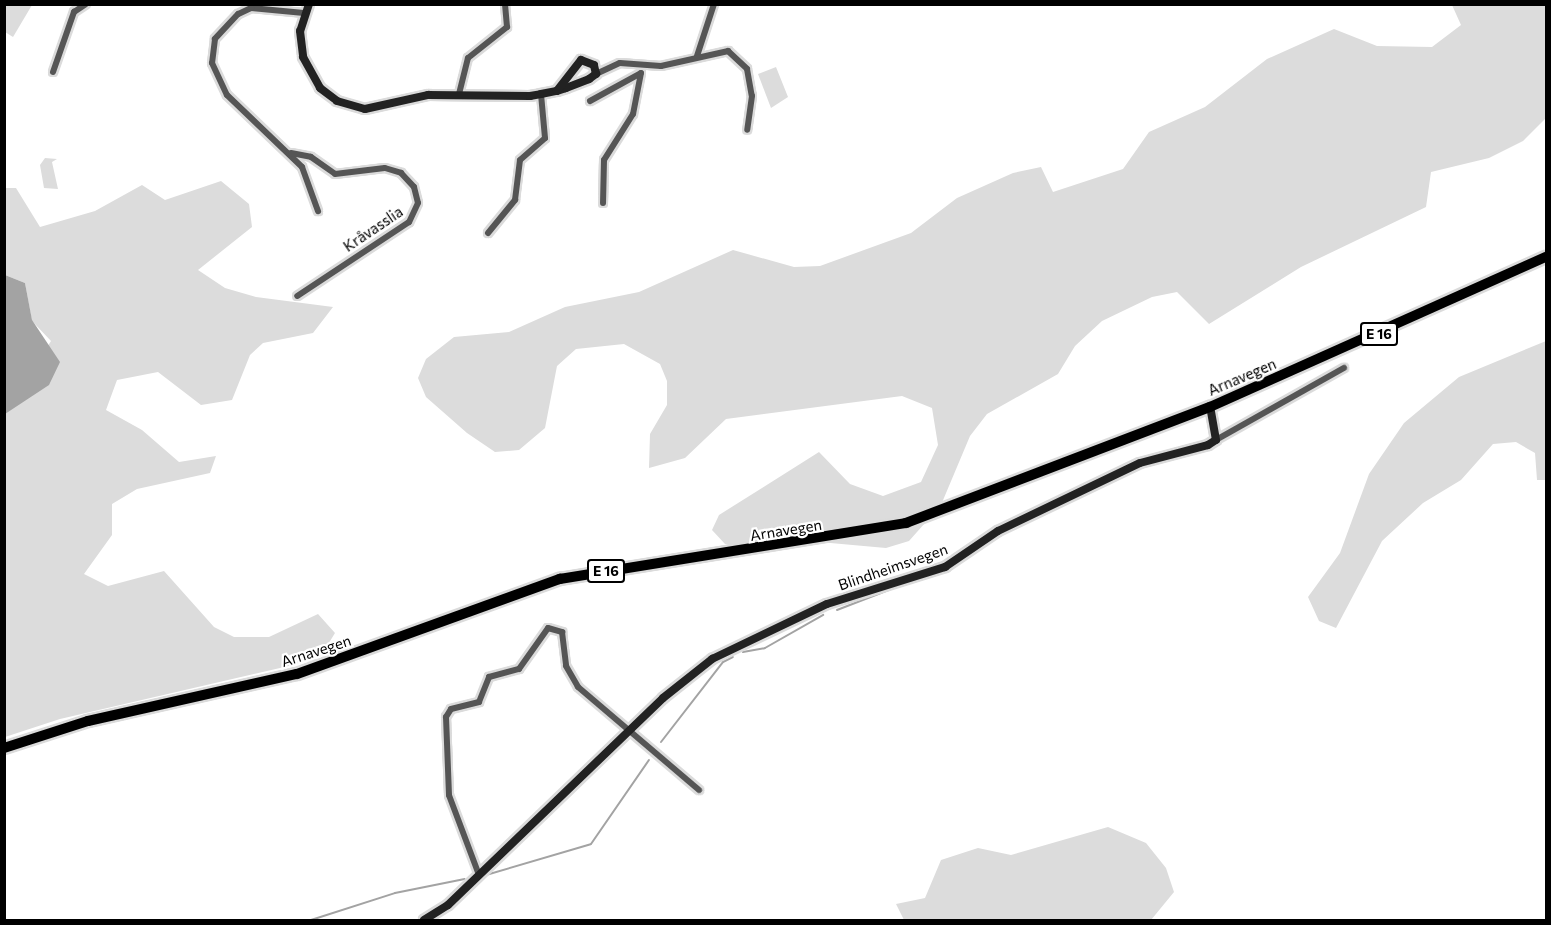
<!DOCTYPE html>
<html>
<head>
<meta charset="utf-8">
<style>
  body { margin:0 }
  #map { position:relative; width:1551px; height:925px; overflow:hidden; background:#fff; font-family:Commissioner,sans-serif }
  div>[style] { position:absolute }
  [style*='--x'] { left:calc(var(--x)*1px); top:calc(var(--y)*1px); width:calc(var(--w)*1px); rotate:calc(var(--a)*1deg) }
  .green>* { inset:0; background:#dcdcdc }
  .water>* { inset:0; background:#a3a3a3 }
  .stream>* { height:2px; margin:-1px; padding:0 1px; transform-origin:1px; border-radius:1px; background:#a3a3a3 }
  .roads { filter:drop-shadow(2px 0 #dbdbdb) drop-shadow(-2px 0 #dbdbdb) drop-shadow(0 2px #dbdbdb) drop-shadow(0 -2px #dbdbdb) }
  .street>* { height:6px; margin:-3px; padding:0 3px; transform-origin:3px; border-radius:3px; background:#555 }
  .secondary>* { height:8px; margin:-4px; padding:0 4px; transform-origin:4px; border-radius:4px; background:#222 }
  .highway>* { height:10px; margin:-5px; padding:0 5px; transform-origin:5px; border-radius:5px; background:#000 }
  span { translate:-50% -50%; white-space:nowrap; text-align:center; line-height:1.15; -webkit-text-stroke:4.5px #fff; paint-order:stroke }
  .shield-label span { padding:2px 4px; background:#fff; border:2px solid; border-radius:4px; -webkit-text-stroke-width:0 }
  .shield-label { font-size:14px; color:#000; font-weight:700 }
  .street-label { font-size:15px; color:#000 }
  .frame { position:absolute; inset:0; border:6px solid #000; pointer-events:none }
</style>
</head>
<body>
<div id="map">
  <div class="green">
    <div style="clip-path:polygon(4px 5px,32px 5px,13px 37px,5px 32px)"></div>
    <div style="clip-path:polygon(1452px 5px,1546px 5px,1546px 118px,1523px 141px,1489px 158px,1431px 172px,1426px 207px,1301px 267px,1209px 324px,1177px 292px,1152px 297px,1102px 321px,1075px 346px,1058px 374px,987px 414px,970px 436px,941px 505px,909px 541px,886px 548px,797px 540px,762px 552px,725px 544px,712px 530px,719px 515px,819px 452px,850px 484px,883px 496px,921px 482px,938px 445px,932px 408px,902px 396px,726px 419px,685px 458px,649px 468px,650px 434px,667px 405px,667px 381px,660px 364px,624px 344px,576px 349px,557px 366px,545px 428px,519px 450px,495px 452px,467px 433px,426px 397px,418px 378px,426px 359px,454px 337px,509px 332px,565px 307px,639px 292px,733px 250px,794px 267px,820px 266px,911px 233px,957px 198px,1013px 173px,1041px 167px,1053px 192px,1123px 169px,1149px 132px,1205px 107px,1267px 59px,1334px 29px,1377px 46px,1432px 47px,1461px 25px)"></div>
    <div style="clip-path:polygon(776px 67px,788px 97px,771px 108px,758px 74px)"></div>
    <div style="clip-path:polygon(45px 158px,57px 159px,52px 162px,58px 189px,44px 188px,40px 165px)"></div>
    <div style="clip-path:polygon(221px 181px,249px 204px,252px 227px,198px 270px,225px 288px,256px 297px,333px 307px,313px 333px,263px 343px,250px 355px,232px 400px,201px 405px,158px 372px,117px 380px,106px 410px,142px 430px,179px 462px,216px 456px,210px 473px,137px 489px,112px 504px,112px 535px,84px 574px,108px 586px,164px 571px,214px 627px,234px 637px,269px 637px,318px 614px,335px 633px,319px 659px,60px 719px,5px 737px,4px 414px,51px 341px,32px 321px,25px 283px,5px 275px,5px 188px,16px 188px,40px 227px,95px 211px,142px 185px,165px 200px)"></div>
    <div style="clip-path:polygon(1546px 341px,1546px 480px,1537px 480px,1535px 453px,1516px 442px,1493px 444px,1461px 480px,1423px 503px,1382px 541px,1336px 628px,1319px 621px,1308px 597px,1340px 553px,1369px 474px,1404px 423px,1459px 377px)"></div>
    <div style="clip-path:polygon(1108px 827px,1146px 843px,1166px 868px,1174px 892px,1151px 920px,904px 920px,896px 904px,925px 898px,941px 860px,978px 848px,1011px 855px)"></div>
  </div>
  <div class="water">
    <div style="clip-path:polygon(5px 275px,25px 283px,32px 320px,60px 362px,49px 385px,5px 414px)"></div>
  </div>
  <div class="stream">
    <div style="--x:837;--y:610;--w:72;--a:-21.2"></div>
    <div style="--x:743;--y:652;--w:22;--a:-10"></div>
    <div style="--x:765;--y:648;--w:67;--a:-29.6"></div>
    <div style="--x:661;--y:742;--w:101;--a:-52.2"></div>
    <div style="--x:723;--y:662;--w:11;--a:-27"></div>
    <div style="--x:486;--y:875;--w:109;--a:-16.4"></div>
    <div style="--x:591;--y:844;--w:102;--a:-55.4"></div>
    <div style="--x:311;--y:920;--w:88;--a:-17.8"></div>
    <div style="--x:395;--y:893;--w:71;--a:-11.3"></div>
  </div>
  <div class="roads">
    <div class="street">
      <div style="--x:304;--y:13;--w:53;--a:-174.6"></div>
      <div style="--x:251;--y:8;--w:14;--a:155"></div>
      <div style="--x:238;--y:14;--w:34;--a:133"></div>
      <div style="--x:215;--y:39;--w:24;--a:97"></div>
      <div style="--x:212;--y:63;--w:35;--a:65"></div>
      <div style="--x:227;--y:95;--w:104;--a:43.8"></div>
      <div style="--x:302;--y:167;--w:47;--a:70"></div>
      <div style="--x:697;--y:56;--w:55;--a:-71.9"></div>
      <div style="--x:53;--y:72;--w:64;--a:-70.7"></div>
      <div style="--x:74;--y:12;--w:14;--a:-34"></div>
      <div style="--x:596;--y:74;--w:26;--a:-25"></div>
      <div style="--x:620;--y:63;--w:41;--a:4.2"></div>
      <div style="--x:661;--y:66;--w:69;--a:-12.6"></div>
      <div style="--x:728;--y:51;--w:26;--a:43"></div>
      <div style="--x:747;--y:69;--w:27;--a:80"></div>
      <div style="--x:752;--y:96;--w:34;--a:98"></div>
      <div style="--x:459;--y:94;--w:37;--a:-76"></div>
      <div style="--x:468;--y:58;--w:50;--a:-38.5"></div>
      <div style="--x:507;--y:27;--w:23;--a:-95"></div>
      <div style="--x:590;--y:101;--w:58;--a:-28.8"></div>
      <div style="--x:641;--y:73;--w:42;--a:101"></div>
      <div style="--x:633;--y:114;--w:54;--a:122.2"></div>
      <div style="--x:604;--y:160;--w:43;--a:91.3"></div>
      <div style="--x:291;--y:153;--w:20;--a:11"></div>
      <div style="--x:311;--y:157;--w:29;--a:35"></div>
      <div style="--x:335;--y:174;--w:50;--a:-6.8"></div>
      <div style="--x:385;--y:168;--w:17;--a:17"></div>
      <div style="--x:401;--y:173;--w:19;--a:47"></div>
      <div style="--x:414;--y:187;--w:16;--a:76"></div>
      <div style="--x:418;--y:203;--w:21;--a:115"></div>
      <div style="--x:409;--y:222;--w:134;--a:146.5"></div>
      <div style="--x:488;--y:233;--w:43;--a:-50.7"></div>
      <div style="--x:515;--y:200;--w:40;--a:-82.9"></div>
      <div style="--x:520;--y:160;--w:33;--a:-41"></div>
      <div style="--x:545;--y:138;--w:44;--a:-95.2"></div>
      <div style="--x:1216;--y:440;--w:147;--a:-29.4"></div>
      <div style="--x:479;--y:875;--w:85;--a:-110.6"></div>
      <div style="--x:449;--y:795;--w:78;--a:-92.2"></div>
      <div style="--x:446;--y:717;--w:9;--a:-58"></div>
      <div style="--x:451;--y:709;--w:29;--a:-14"></div>
      <div style="--x:479;--y:702;--w:27;--a:-68"></div>
      <div style="--x:489;--y:677;--w:31;--a:-15"></div>
      <div style="--x:519;--y:669;--w:50;--a:-54.7"></div>
      <div style="--x:548;--y:628;--w:15;--a:16"></div>
      <div style="--x:562;--y:632;--w:34;--a:83"></div>
      <div style="--x:566;--y:666;--w:24;--a:60"></div>
      <div style="--x:578;--y:687;--w:159;--a:40.4"></div>
    </div>
    <div class="secondary">
      <div style="--x:309;--y:4;--w:28;--a:108"></div>
      <div style="--x:300;--y:31;--w:26;--a:83"></div>
      <div style="--x:303;--y:57;--w:35;--a:61"></div>
      <div style="--x:320;--y:88;--w:21;--a:37"></div>
      <div style="--x:337;--y:101;--w:29;--a:16"></div>
      <div style="--x:365;--y:109;--w:65;--a:-12.5"></div>
      <div style="--x:428;--y:95;--w:102;--a:0.6"></div>
      <div style="--x:530;--y:96;--w:11;--a:-10"></div>
      <div style="--x:541;--y:94;--w:16;--a:-11"></div>
      <div style="--x:557;--y:91;--w:9;--a:-18"></div>
      <div style="--x:566;--y:88;--w:25;--a:-21"></div>
      <div style="--x:589;--y:79;--w:9;--a:-36"></div>
      <div style="--x:596;--y:74;--w:9;--a:-103"></div>
      <div style="--x:594;--y:65;--w:14;--a:-159"></div>
      <div style="--x:581;--y:60;--w:39;--a:128"></div>
      <div style="--x:424;--y:920;--w:28;--a:-32"></div>
      <div style="--x:448;--y:905;--w:298;--a:-43.9"></div>
      <div style="--x:663;--y:698;--w:63;--a:-38.5"></div>
      <div style="--x:712;--y:659;--w:127;--a:-25.6"></div>
      <div style="--x:827;--y:604;--w:124;--a:-17.4"></div>
      <div style="--x:945;--y:567;--w:64;--a:-34.2"></div>
      <div style="--x:998;--y:531;--w:157;--a:-25.6"></div>
      <div style="--x:1140;--y:463;--w:70;--a:-14.8"></div>
      <div style="--x:1208;--y:445;--w:9;--a:-32"></div>
      <div style="--x:1216;--y:440;--w:34;--a:-100"></div>
    </div>
    <div class="highway">
      <div style="--x:4;--y:748;--w:88;--a:-17.8"></div>
      <div style="--x:88;--y:721;--w:214;--a:-12.7"></div>
      <div style="--x:297;--y:674;--w:280;--a:-19.9"></div>
      <div style="--x:560;--y:579;--w:351;--a:-9.2"></div>
      <div style="--x:906;--y:523;--w:325;--a:-20.9"></div>
      <div style="--x:1210;--y:407;--w:368;--a:-24.1"></div>
    </div>
  </div>
  <div class="shield-label">
    <span style="left:1379px;top:334px">E 16</span>
    <span style="left:606px;top:571px">E 16</span>
  </div>
  <div class="street-label">
    <span style="left:373px;top:229px;rotate:-34deg">Kråvasslia</span>
    <span style="left:1242px;top:377px;rotate:-23deg">Arnavegen</span>
    <span style="left:786px;top:530px;rotate:-9deg">Arnavegen</span>
    <span style="left:893px;top:567px;rotate:-19deg">Blindheimsvegen</span>
    <span style="left:316px;top:651px;rotate:-18deg">Arnavegen</span>
  </div>
  <div class="frame"></div>
</div>
</body>
</html>
